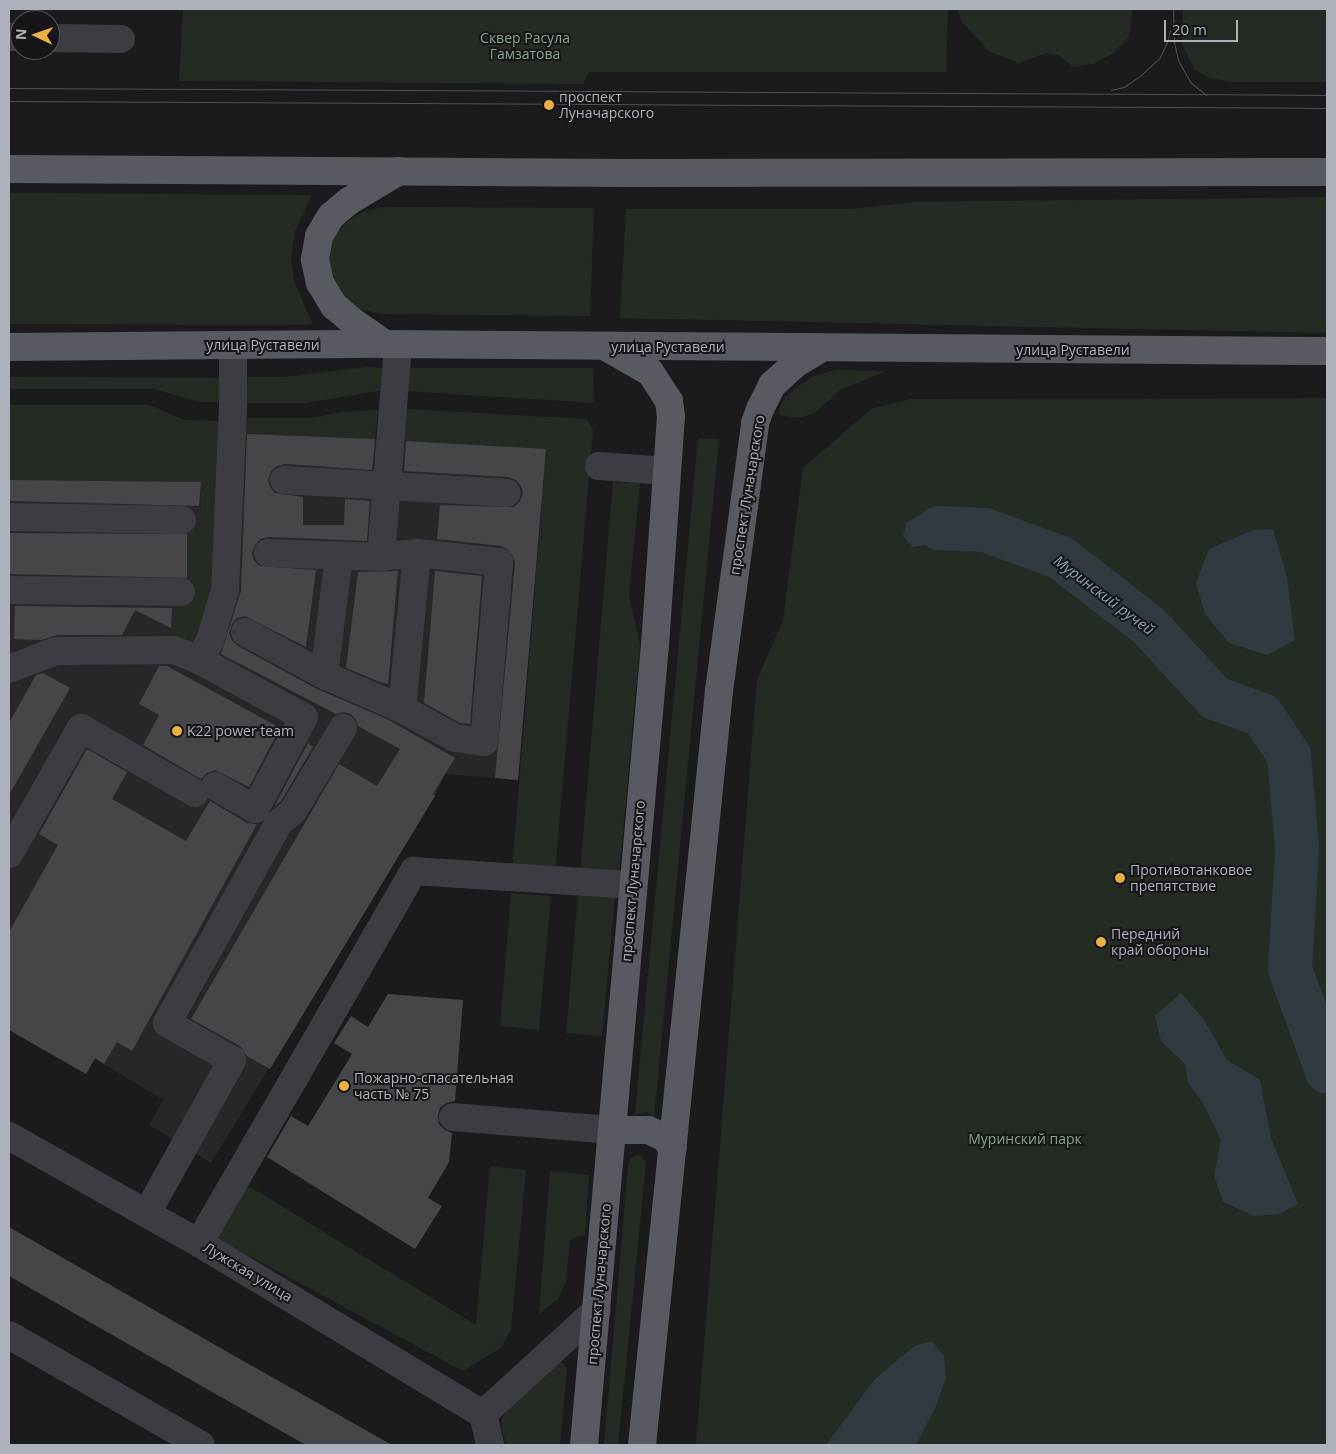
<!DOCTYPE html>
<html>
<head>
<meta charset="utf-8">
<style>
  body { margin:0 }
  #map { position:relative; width:1336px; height:1454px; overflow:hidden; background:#1b1b1d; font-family:"Open Sans",sans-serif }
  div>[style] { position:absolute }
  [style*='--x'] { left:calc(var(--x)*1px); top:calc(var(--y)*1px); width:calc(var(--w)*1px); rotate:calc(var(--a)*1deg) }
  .built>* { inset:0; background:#27272a }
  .green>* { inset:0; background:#232b23 }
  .water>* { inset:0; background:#313a41 }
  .river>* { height:44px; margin:-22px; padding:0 22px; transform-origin:22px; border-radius:22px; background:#313a41 }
  .building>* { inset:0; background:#45464a }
  .minor>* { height:28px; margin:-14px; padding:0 14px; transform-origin:14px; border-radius:14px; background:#3c3d42 }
  .major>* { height:28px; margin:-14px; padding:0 14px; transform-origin:14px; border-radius:14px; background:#585a61 }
  .tram>* { height:1px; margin:-0.5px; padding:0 0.5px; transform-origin:0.5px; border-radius:0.5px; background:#4f5157 }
  .dots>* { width:14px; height:14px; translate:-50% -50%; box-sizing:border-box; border:2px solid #161618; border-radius:50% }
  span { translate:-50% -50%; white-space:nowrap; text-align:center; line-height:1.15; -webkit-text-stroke:4px #161618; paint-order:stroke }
  .park-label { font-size:14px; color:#86a687 }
  .poi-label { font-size:14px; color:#aeb2bc }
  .left { translate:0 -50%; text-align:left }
  .street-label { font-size:14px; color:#aeb2bc }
  .water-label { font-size:15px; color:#87a1b5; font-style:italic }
  .frame { position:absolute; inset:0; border:10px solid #aeb2bc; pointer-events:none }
  .north { position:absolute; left:10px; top:10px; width:50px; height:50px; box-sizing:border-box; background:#161618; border:1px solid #53545a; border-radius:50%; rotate:273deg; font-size:14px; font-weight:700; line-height:20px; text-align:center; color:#aeb2bc }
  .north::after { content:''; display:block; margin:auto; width:18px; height:22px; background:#ecaf44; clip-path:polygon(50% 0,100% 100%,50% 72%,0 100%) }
  .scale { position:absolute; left:1164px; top:20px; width:74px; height:22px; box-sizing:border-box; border:2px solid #aeb2bc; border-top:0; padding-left:6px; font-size:15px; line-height:18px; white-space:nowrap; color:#aeb2bc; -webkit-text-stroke:4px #161618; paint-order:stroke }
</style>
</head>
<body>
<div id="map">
  <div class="built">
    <div style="clip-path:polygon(245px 434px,375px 439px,546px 449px,518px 780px,445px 774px,435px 796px,211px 1163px,149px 1125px,163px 1100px,95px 1059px,86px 1074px,9px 1030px,9px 480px,201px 482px,200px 522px,187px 578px,187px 600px,216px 652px)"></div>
  </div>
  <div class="green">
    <div style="clip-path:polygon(183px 9px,948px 9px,946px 72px,589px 72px,583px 84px,179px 81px)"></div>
    <div style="clip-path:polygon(958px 9px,1131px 9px,1132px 12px,1129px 37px,1112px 54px,1093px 64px,1073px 67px,1058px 55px,1046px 53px,1019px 63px,990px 52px,961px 21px)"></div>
    <div style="clip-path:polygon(1183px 9px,1327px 9px,1327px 82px,1229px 82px,1207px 77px,1195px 70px,1182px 44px)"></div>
    <div style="clip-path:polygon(9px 193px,312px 195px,295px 231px,291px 257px,294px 281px,313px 325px,9px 324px)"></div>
    <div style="clip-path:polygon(1327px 197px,1326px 333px,620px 318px,626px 209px,849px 209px,916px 202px)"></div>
    <div style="clip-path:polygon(380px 207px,594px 208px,590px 316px,381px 314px,360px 309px,345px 299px,334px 283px,329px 267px,330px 250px,335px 235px,347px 222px,361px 213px)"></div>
    <div style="clip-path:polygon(366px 367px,386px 368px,385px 390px,305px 403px,242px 403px,242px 377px,284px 377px)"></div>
    <div style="clip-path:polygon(407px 368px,593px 368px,594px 403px,406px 391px)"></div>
    <div style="clip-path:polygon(836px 370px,887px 371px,840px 390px,815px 413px,798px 418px,780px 415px,779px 410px,785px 397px,800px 385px,814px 376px)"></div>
    <div style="clip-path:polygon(9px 377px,222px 378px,223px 402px,199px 402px,154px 389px,9px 389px)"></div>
    <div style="clip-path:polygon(1327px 398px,1327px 1445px,696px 1445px,757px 680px,783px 620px,803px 468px,871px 409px,910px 399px)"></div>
    <div style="clip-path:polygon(9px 405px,149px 405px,185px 420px,220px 421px,211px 587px,198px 644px,170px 643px,172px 609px,187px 600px,187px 531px,200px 522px,201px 482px,9px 480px)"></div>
    <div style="clip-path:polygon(404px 409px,587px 419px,593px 430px,555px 874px,512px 871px,546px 450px,402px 441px)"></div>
    <div style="clip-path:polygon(378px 410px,375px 439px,245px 434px,245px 418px,312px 418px,341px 412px)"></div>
    <div style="clip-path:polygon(698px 438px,719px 439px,654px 1118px,647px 1112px,635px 1114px)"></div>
    <div style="clip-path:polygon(613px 482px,640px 483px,629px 595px,640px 645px,619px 876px,580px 873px)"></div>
    <div style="clip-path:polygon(511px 893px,551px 896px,539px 1030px,500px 1026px)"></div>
    <div style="clip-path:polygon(578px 895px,615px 897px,602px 1036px,566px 1033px)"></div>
    <div style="clip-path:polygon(636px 1155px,642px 1156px,646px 1163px,618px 1445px,604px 1445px,628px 1167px,630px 1159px)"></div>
    <div style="clip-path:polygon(490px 1166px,526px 1170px,511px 1330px,501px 1348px,463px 1371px,216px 1238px,247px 1185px,476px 1325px)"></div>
    <div style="clip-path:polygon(550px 1171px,589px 1175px,585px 1235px,570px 1239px,566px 1281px,558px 1299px,539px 1314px)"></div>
    <div style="clip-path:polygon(559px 1361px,564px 1364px,567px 1369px,560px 1445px,507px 1445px,501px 1429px,502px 1419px,507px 1410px)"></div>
  </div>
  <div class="water">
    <div style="clip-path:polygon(924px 513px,955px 515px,971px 520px,985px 530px,949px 541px,913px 547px,903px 536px,907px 522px)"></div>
    <div style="clip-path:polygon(1273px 529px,1287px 577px,1295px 640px,1267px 655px,1229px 643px,1205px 614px,1196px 583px,1209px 549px,1253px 530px)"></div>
    <div style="clip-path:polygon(1181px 993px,1204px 1020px,1227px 1060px,1260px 1080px,1271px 1138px,1298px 1204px,1279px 1214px,1254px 1216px,1223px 1202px,1214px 1175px,1221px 1140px,1203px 1103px,1188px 1083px,1185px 1064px,1161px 1041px,1155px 1016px)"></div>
    <div style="clip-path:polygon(932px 1341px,944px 1356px,946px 1378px,936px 1406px,916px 1445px,826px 1445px,874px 1380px,914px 1346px)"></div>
  </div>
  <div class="river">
    <div style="--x:939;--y:528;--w:46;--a:2.5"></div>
    <div style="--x:985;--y:530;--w:81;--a:20.2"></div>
    <div style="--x:1061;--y:558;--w:111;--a:37.7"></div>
    <div style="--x:1149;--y:626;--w:98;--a:47.5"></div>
    <div style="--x:1215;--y:698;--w:50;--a:19.9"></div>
    <div style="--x:1262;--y:715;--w:48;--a:56"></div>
    <div style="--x:1289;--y:755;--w:96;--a:85.2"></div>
    <div style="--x:1297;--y:851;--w:118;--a:93.4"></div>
    <div style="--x:1290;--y:969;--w:109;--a:70.1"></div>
  </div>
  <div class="building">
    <div style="clip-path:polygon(247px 434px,375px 439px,372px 470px,285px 464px,277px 466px,271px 471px,268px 480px,270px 487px,275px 493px,303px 497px,303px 525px,344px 525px,345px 499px,370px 501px,367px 541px,269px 537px,260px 539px,255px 545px,252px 553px,254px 561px,260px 566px,316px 570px,306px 647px,245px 616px,237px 618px,232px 624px,229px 633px,232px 641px,238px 646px,317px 689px,387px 719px,455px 758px,433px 794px,435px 796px,270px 1069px,247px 1056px,240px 1046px,191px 1019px,339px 764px,377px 786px,400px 749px,358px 726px,356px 720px,351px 714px,344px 712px,336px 714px,221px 654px,241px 591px)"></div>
    <div style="clip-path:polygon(406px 441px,546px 449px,518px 780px,495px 778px,515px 563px,513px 556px,508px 550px,501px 546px,437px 539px,440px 505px,514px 507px,520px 501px,523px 494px,521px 486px,516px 480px,508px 477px,404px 471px)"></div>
    <div style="clip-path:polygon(9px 480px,201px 482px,199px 506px,9px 501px)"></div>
    <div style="clip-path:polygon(10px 533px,187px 534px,187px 578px,10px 574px)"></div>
    <div style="clip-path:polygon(398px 571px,388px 684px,380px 682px,346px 668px,358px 572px)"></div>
    <div style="clip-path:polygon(435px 571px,482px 576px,470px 724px,460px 723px,424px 703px)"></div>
    <div style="clip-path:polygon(15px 606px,172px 608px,171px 628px,135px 610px,122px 635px,56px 635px,42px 640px,14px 639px)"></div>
    <div style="clip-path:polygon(159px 666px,167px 666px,280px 728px,249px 787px,215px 770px,207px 773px,201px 779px,143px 745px,159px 715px,139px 704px)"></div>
    <div style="clip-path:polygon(43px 673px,70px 688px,9px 795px,9px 723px,36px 675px)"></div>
    <div style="clip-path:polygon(308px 743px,313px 747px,281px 801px,274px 807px)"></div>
    <div style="clip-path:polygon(87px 749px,127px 772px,112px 799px,186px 841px,210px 801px,247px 823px,257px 824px,132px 1051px,117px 1042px,104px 1064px,95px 1058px,86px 1074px,9px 1030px,9px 932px,58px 845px,39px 834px)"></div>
    <div style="clip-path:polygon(388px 994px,463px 1000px,455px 1101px,446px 1103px,440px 1108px,438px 1115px,439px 1124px,445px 1130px,452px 1133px,449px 1162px,428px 1198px,442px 1206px,415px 1249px,267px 1157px,291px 1116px,308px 1126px,352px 1054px,334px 1043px,351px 1016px,368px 1027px)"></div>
    <div style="clip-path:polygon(9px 1227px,245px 1362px,392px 1445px,306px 1445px,221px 1397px,9px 1276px)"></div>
  </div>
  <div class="minor">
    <div style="--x:9;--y:37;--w:11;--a:0"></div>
    <div style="--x:50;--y:38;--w:71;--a:0.8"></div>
    <div style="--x:599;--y:466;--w:68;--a:4.2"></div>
    <div style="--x:284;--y:480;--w:223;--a:3.3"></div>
    <div style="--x:9;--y:517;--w:173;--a:1"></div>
    <div style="--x:381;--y:557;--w:213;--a:-85.4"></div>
    <div style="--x:9;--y:590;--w:172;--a:0.7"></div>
    <div style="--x:245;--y:632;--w:90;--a:28.6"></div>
    <div style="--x:324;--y:675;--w:85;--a:23.6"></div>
    <div style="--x:402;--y:709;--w:60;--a:28.7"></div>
    <div style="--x:455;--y:738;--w:29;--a:8"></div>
    <div style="--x:484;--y:742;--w:181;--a:-85.2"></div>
    <div style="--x:499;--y:562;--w:82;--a:-173.7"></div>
    <div style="--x:417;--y:553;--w:36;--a:174"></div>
    <div style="--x:381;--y:557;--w:113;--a:-178"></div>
    <div style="--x:199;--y:660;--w:119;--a:28.5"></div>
    <div style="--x:304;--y:717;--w:104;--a:118"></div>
    <div style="--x:255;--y:809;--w:46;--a:-150.1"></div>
    <div style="--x:9;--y:669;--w:50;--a:-21"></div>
    <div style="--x:56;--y:651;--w:118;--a:-0.5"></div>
    <div style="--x:174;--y:650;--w:27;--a:22"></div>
    <div style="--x:199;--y:660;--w:22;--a:-60"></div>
    <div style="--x:210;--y:641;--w:53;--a:-73.6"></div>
    <div style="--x:225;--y:590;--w:182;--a:-87.5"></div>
    <div style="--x:233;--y:408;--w:63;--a:-90"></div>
    <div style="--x:324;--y:675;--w:119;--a:-82.8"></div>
    <div style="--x:402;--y:709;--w:157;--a:-84.5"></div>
    <div style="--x:9;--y:854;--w:145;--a:-60.3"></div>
    <div style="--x:81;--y:728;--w:131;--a:29.7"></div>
    <div style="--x:453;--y:1117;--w:160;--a:4.7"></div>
    <div style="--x:9;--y:1136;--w:218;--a:29.4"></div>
    <div style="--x:199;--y:1243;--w:332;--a:31.1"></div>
    <div style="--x:483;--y:1414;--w:32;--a:77"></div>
    <div style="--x:147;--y:1213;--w:175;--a:-60.9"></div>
    <div style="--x:232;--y:1060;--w:75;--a:-150.4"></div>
    <div style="--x:167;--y:1023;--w:229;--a:-60.8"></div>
    <div style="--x:279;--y:823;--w:18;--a:-41"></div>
    <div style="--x:293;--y:811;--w:97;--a:-58.9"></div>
    <div style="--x:199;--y:1243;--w:430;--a:-60"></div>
    <div style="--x:414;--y:871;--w:219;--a:3.7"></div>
    <div style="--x:9;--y:1335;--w:221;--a:29.8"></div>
    <div style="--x:483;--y:1414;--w:154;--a:-42.4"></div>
  </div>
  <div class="major">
    <div style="--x:9;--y:169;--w:625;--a:0.37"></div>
    <div style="--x:634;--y:173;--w:693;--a:-0.08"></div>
    <div style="--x:385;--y:344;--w:40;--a:-145.1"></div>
    <div style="--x:352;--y:321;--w:23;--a:-140"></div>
    <div style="--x:334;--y:306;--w:27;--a:-121"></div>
    <div style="--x:320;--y:283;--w:25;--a:-102"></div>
    <div style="--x:315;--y:259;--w:23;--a:-80"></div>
    <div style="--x:319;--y:236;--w:23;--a:-59"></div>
    <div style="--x:331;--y:216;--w:23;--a:-40"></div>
    <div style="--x:349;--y:201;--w:58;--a:-31"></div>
    <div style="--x:9;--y:347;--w:376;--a:-0.5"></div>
    <div style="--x:385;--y:344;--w:942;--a:0.43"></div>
    <div style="--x:612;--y:1130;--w:36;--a:0"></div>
    <div style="--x:648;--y:1130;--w:17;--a:24"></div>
    <div style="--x:664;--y:1137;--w:14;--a:51"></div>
    <div style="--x:584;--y:1445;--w:803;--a:-84.93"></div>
    <div style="--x:655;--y:645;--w:229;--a:-86"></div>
    <div style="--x:671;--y:417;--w:16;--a:-97"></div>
    <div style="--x:669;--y:401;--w:35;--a:-123"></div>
    <div style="--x:650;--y:372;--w:48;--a:-150.3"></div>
    <div style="--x:642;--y:1445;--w:758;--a:-84.17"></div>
    <div style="--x:719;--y:691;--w:270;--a:-82.3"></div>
    <div style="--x:755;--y:423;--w:15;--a:-70"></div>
    <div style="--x:760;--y:409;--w:27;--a:-63"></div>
    <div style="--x:772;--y:385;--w:31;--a:-42"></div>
    <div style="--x:795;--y:364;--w:31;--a:-31"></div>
  </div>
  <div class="tram">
    <div style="--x:1173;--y:9;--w:33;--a:88"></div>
    <div style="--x:1174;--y:42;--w:18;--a:77"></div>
    <div style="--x:1178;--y:60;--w:25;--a:61"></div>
    <div style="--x:1190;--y:82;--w:21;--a:39"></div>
    <div style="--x:9;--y:88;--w:1318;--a:0.3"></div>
    <div style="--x:1111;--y:90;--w:13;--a:-13"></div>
    <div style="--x:1124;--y:87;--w:21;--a:-35"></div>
    <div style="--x:1141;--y:75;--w:26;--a:-43"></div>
    <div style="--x:1160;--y:57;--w:19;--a:-65"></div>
    <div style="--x:1168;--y:40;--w:10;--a:-79"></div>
    <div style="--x:9;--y:101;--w:1318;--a:0.3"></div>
  </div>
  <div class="dots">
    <div style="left:549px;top:105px;background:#ecaf44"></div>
    <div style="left:177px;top:731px;background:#ecaf44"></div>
    <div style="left:1120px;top:878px;background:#ecaf44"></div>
    <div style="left:1101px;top:942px;background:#ecaf44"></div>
    <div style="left:344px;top:1086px;background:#ecaf44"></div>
  </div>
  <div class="park-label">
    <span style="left:525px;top:46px">Сквер Расула<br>Гамзатова</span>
    <span style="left:1025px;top:1139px">Муринский парк</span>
  </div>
  <div class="poi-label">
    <span class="left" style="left:559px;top:105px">проспект<br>Луначарского</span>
    <span class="left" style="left:187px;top:731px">K22 power team</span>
    <span class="left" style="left:1130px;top:878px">Противотанковое<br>препятствие</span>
    <span class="left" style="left:1111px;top:942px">Передний<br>край обороны</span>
    <span class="left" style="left:354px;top:1086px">Пожарно-спасательная<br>часть № 75</span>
  </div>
  <div class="street-label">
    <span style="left:263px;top:345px">улица Руставели</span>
    <span style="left:668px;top:347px">улица Руставели</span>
    <span style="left:1073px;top:350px">улица Руставели</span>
    <span style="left:747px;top:495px;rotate:-81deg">проспект Луначарского</span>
    <span style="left:633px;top:881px;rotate:-85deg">проспект Луначарского</span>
    <span style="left:248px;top:1272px;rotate:31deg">Лужская улица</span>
    <span style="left:599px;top:1284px;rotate:-85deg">проспект Луначарского</span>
  </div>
  <div class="water-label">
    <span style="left:1104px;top:595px;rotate:37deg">Муринский ручей</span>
  </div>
  <div class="frame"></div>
  <div class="north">N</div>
  <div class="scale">20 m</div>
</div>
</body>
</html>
